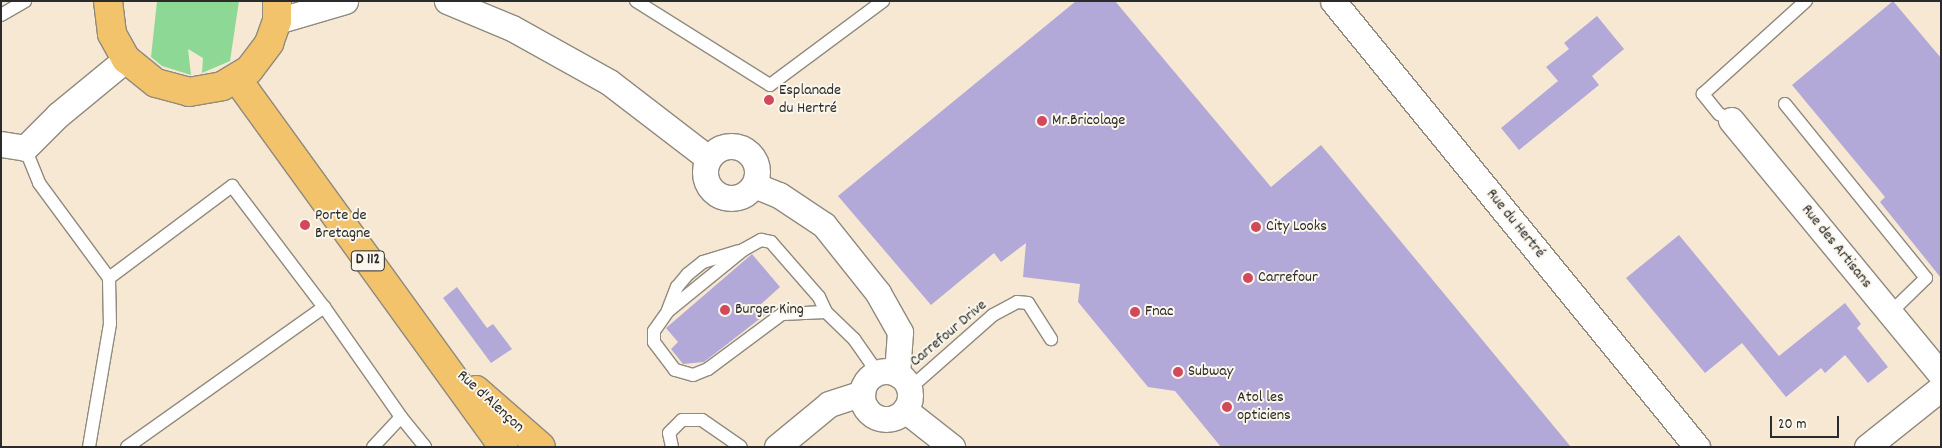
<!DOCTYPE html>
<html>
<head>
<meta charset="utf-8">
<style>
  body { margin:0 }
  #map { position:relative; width:1942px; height:448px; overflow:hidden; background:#f6e8d3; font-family:Dekko,sans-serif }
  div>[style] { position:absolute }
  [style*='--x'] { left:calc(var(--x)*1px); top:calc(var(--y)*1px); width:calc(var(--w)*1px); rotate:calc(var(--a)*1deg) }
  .green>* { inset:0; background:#8dd895 }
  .building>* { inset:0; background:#b3a9d9 }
  .roads { filter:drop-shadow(1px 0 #908a7f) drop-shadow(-1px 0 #908a7f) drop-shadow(0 1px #908a7f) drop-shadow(0 -1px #908a7f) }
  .lane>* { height:12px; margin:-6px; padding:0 6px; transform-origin:6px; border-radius:6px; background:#fff }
  .street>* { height:25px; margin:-12.5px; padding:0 12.5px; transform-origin:12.5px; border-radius:12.5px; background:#fff }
  .street>.ring { margin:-12.5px; padding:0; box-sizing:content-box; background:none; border:25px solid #fff; border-radius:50% }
  .primary>* { height:28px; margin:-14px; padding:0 14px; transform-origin:14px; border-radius:14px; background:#f2c36a }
  .dots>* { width:14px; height:14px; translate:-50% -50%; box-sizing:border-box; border:2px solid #fbf7ec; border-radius:50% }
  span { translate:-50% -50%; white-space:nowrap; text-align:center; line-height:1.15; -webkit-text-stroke:4px #fbf7ec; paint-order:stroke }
  .shield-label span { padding:1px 4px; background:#fbf7ec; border:1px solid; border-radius:4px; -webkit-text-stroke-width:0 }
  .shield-label { font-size:15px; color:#2b2b2b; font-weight:700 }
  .poi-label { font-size:16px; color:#2b2b2b }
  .left { translate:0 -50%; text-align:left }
  .street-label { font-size:16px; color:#2b2b2b }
  .frame { position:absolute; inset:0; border:2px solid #2b2b2b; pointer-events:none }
  .scale { position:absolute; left:1770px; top:416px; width:69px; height:22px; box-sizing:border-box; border:2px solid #2b2b2b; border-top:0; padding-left:6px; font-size:15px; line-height:18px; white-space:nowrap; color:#2b2b2b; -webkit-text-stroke:4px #fbf7ec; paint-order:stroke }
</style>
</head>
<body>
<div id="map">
  <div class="green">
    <div style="clip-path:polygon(157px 1px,239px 1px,230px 61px,202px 73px,203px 58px,188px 49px,191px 75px,162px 66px,151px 57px)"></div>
  </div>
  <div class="building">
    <div style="clip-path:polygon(1076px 1px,1115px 1px,1271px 187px,1321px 145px,1571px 447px,1221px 447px,1175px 391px,1148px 387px,1078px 302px,1080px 284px,1023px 277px,1026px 243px,1001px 262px,994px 253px,931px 305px,838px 196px)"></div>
    <div style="clip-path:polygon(1893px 1px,1941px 58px,1941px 278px,1880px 202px,1885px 197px,1792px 85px)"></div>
    <div style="clip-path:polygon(1597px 16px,1624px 49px,1592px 76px,1599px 85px,1519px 150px,1501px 128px,1558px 81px,1546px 67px,1569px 49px,1564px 43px)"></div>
    <div style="clip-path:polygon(1679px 235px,1779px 356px,1845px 303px,1861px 324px,1857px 328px,1888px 367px,1868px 383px,1845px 355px,1825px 373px,1821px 368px,1786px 397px,1742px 343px,1705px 373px,1626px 278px)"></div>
    <div style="clip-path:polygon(752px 254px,780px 287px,759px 306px,766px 314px,704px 362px,683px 364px,671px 349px,678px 342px,666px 328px)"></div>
    <div style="clip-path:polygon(457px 287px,487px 328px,493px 324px,512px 349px,491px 363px,443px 298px)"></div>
  </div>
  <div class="roads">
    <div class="lane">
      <div style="--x:636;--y:1;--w:158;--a:32.1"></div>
      <div style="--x:770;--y:85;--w:141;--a:-36.6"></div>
      <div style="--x:1;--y:15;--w:28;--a:-30"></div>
      <div style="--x:1785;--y:104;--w:224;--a:51"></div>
      <div style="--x:1926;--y:278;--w:50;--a:135.8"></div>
      <div style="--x:1731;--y:120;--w:13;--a:-153"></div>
      <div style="--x:1719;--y:114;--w:26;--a:-129"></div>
      <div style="--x:1703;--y:94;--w:139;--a:-42.1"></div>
      <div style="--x:25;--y:148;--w:38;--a:68"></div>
      <div style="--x:39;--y:183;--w:118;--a:53.6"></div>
      <div style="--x:109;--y:278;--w:46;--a:88.8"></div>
      <div style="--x:110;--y:324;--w:125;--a:99.7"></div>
      <div style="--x:109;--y:278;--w:154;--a:-36.8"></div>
      <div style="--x:232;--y:186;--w:152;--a:52.8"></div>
      <div style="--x:324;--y:307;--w:134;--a:55"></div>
      <div style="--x:401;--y:417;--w:41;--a:133"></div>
      <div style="--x:668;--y:310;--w:25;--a:-69"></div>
      <div style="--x:677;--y:287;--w:17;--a:-50"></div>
      <div style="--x:688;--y:274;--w:19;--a:-39"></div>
      <div style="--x:703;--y:262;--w:37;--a:-17"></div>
      <div style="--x:826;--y:312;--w:44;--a:177.4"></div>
      <div style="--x:782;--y:314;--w:92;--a:143.4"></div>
      <div style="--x:708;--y:369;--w:16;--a:158"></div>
      <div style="--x:693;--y:375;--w:19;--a:-164"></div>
      <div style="--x:675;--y:370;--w:35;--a:-127"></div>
      <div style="--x:654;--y:342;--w:11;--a:-90"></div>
      <div style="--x:654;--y:331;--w:24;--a:-55"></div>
      <div style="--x:668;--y:311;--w:97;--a:-39.1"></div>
      <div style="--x:743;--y:250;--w:21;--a:-29"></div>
      <div style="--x:761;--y:240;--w:10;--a:11"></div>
      <div style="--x:771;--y:242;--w:73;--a:48.9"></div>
      <div style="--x:819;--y:297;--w:17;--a:65"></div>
      <div style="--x:826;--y:312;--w:39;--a:44"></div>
      <div style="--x:854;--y:339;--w:40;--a:55.1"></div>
      <div style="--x:909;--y:389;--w:112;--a:-41.4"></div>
      <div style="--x:993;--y:315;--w:27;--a:-28"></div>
      <div style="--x:1017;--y:302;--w:11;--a:5"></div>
      <div style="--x:1028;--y:303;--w:43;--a:57.4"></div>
      <div style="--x:401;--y:417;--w:38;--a:51"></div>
      <div style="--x:127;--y:447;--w:242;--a:-35.4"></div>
      <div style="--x:672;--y:447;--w:14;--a:-102"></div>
      <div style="--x:669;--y:433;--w:18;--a:-45"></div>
      <div style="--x:682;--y:420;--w:20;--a:0"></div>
      <div style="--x:702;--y:420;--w:47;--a:34.7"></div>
    </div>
    <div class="street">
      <div style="--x:447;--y:1;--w:70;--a:22.6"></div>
      <div style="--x:512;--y:28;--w:111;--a:29.1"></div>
      <div style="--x:609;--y:82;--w:125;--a:37.5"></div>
      <div style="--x:1333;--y:1;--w:576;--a:50.78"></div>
      <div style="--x:277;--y:21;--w:71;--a:-16.4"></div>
      <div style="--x:1731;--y:120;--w:330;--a:50.5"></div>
      <div style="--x:1;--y:144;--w:24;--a:9"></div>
      <div style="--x:25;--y:148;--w:47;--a:-45"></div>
      <div style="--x:58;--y:115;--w:88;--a:-39.5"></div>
      <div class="ring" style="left:705px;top:146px;width:27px;height:27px"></div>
      <div style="--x:754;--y:185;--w:27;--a:22"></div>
      <div style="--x:779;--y:195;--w:54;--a:33.7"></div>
      <div style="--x:824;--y:225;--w:87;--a:51.5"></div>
      <div style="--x:878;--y:293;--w:45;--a:60.6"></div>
      <div style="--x:900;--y:332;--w:42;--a:94.1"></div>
      <div class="ring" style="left:862px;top:371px;width:23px;height:23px"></div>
      <div style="--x:905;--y:410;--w:60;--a:38.2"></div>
      <div style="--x:777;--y:447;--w:67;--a:-39.6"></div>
      <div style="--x:829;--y:404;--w:35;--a:-18"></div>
      <div style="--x:1867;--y:447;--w:95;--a:-38.6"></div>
    </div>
    <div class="primary">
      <div style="--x:108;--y:1;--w:33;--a:83"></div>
      <div style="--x:112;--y:34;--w:29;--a:61"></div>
      <div style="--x:126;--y:59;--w:38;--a:39"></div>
      <div style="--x:156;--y:83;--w:34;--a:15"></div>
      <div style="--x:189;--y:92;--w:34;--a:-10"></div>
      <div style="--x:222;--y:86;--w:31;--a:-31"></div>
      <div style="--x:249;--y:70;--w:34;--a:-53"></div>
      <div style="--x:269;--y:43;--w:23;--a:-70"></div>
      <div style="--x:277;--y:21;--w:20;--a:-90"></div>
      <div style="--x:237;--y:79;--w:454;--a:54.1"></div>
      <div style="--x:476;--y:390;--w:86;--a:41.2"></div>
    </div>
  </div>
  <div class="dots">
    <div style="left:769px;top:100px;background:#d1495b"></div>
    <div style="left:1042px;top:121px;background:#d1495b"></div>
    <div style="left:305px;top:225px;background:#d1495b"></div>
    <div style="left:1256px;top:227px;background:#d1495b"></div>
    <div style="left:1248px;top:278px;background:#d1495b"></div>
    <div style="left:725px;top:310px;background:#d1495b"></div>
    <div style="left:1135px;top:312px;background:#d1495b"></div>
    <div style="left:1178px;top:372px;background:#d1495b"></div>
    <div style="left:1227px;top:407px;background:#d1495b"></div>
  </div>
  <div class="shield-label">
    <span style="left:368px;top:261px">D 112</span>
  </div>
  <div class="poi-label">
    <span class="left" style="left:779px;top:100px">Esplanade<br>du Hertré</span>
    <span class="left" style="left:1052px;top:121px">Mr.Bricolage</span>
    <span class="left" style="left:315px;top:225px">Porte de<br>Bretagne</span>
    <span class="left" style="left:1266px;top:227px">City Looks</span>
    <span class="left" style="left:1258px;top:278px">Carrefour</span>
    <span class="left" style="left:735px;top:310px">Burger King</span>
    <span class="left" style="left:1145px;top:312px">Fnac</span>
    <span class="left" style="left:1188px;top:372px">Subway</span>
    <span class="left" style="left:1237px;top:407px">Atol les<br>opticiens</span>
  </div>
  <div class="street-label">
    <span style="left:1515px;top:224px;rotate:51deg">Rue du Hertré</span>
    <span style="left:1836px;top:247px;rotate:51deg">Rue des Artisans</span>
    <span style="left:949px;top:334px;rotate:-40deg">Carrefour Drive</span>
    <span style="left:490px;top:402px;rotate:42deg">Rue d'Alençon</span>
  </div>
  <div class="frame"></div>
  <div class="scale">20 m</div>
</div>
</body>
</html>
